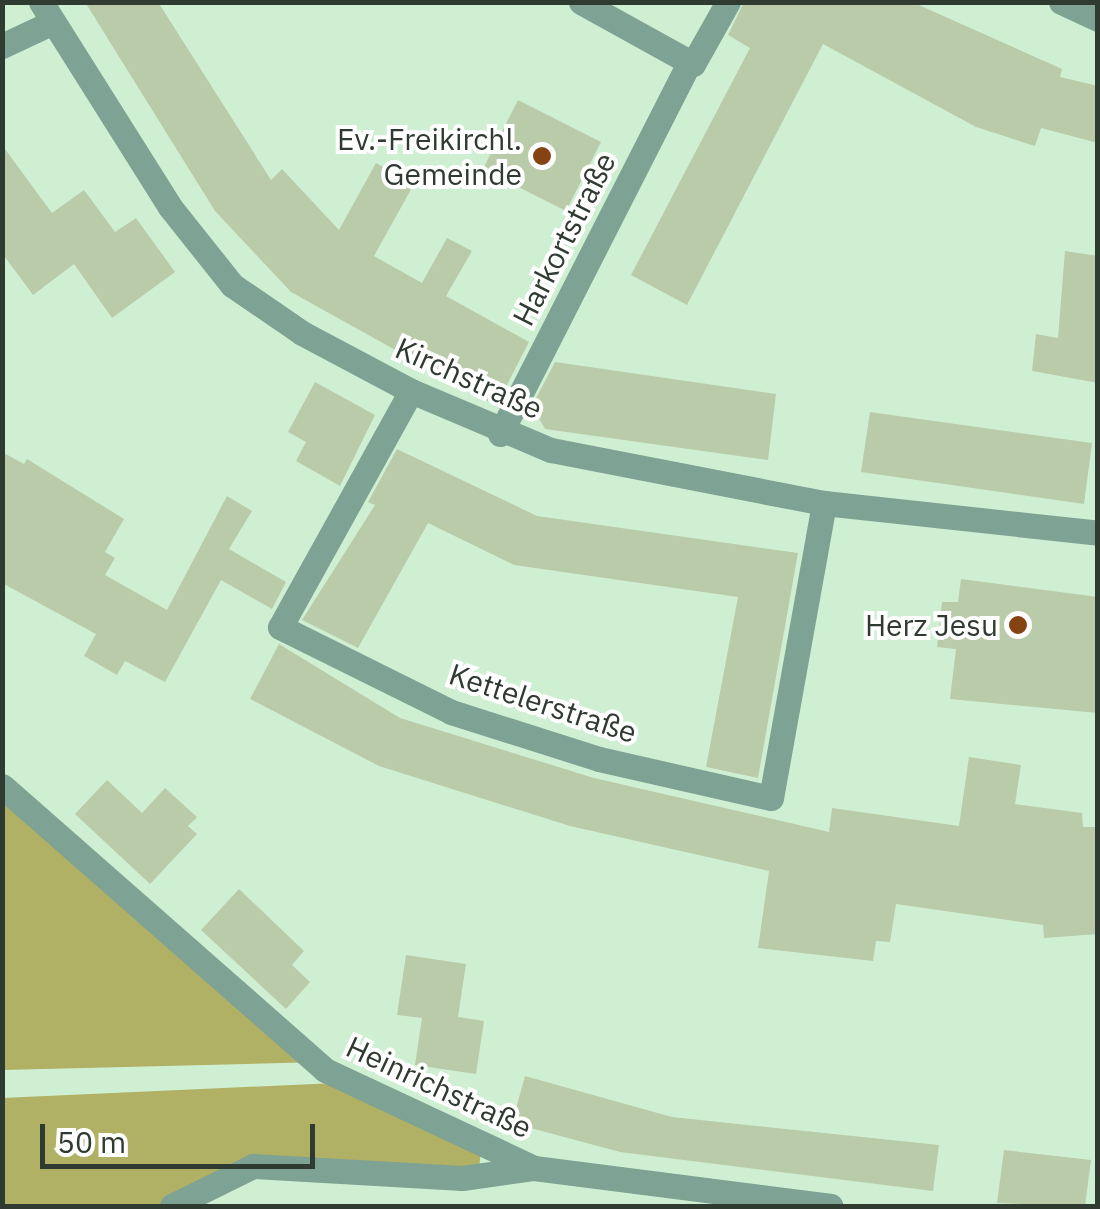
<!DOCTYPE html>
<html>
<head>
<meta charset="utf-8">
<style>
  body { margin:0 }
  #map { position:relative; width:1100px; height:1209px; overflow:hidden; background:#cfefd3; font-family:"IBM Plex Sans",sans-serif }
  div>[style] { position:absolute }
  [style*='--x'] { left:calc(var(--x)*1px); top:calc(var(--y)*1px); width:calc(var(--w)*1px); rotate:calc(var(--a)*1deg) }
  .forest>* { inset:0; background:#b0b165 }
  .building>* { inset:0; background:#bacba9 }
  .minor>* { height:25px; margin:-12.5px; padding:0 12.5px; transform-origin:12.5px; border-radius:12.5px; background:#7ea293 }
  .dots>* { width:28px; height:28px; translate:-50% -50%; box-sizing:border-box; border:5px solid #fff; border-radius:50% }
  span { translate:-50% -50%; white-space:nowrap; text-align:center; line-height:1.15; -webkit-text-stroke:8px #fff; paint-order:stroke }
  .poi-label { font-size:30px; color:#2f3b31 }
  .right { translate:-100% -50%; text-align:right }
  .street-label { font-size:30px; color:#2f3b31 }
  .frame { position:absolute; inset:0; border:5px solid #2f3b31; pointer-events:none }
  .scale { position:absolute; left:40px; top:1124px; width:275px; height:45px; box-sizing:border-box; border:5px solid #2f3b31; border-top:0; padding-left:12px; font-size:30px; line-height:35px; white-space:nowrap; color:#2f3b31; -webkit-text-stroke:8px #fff; paint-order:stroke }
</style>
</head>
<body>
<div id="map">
  <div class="forest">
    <div style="clip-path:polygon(3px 782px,321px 1062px,3px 1070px)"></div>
    <div style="clip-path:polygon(358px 1082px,482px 1142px,477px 1187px,259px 1177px,189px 1206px,3px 1206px,2px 1098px)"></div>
  </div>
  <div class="building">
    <div style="clip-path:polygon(85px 2px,158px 2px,271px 180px,282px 169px,339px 230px,376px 163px,414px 184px,374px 256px,422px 283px,447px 238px,472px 251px,446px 296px,529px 342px,496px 406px,291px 292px,215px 211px)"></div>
    <div style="clip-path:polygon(744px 2px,912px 2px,1062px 69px,1060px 77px,1098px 86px,1098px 143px,1041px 128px,1035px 146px,976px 127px,823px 44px,687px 305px,631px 275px,750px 48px,728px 35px)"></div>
    <div style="clip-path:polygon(518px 100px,601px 142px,566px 211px,483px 169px)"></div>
    <div style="clip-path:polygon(2px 145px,52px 213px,84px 190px,115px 232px,136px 218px,175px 272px,112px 318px,74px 264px,33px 295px,2px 253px)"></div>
    <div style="clip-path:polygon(1065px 251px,1098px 256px,1098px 383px,1032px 371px,1036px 334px,1058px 338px)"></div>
    <div style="clip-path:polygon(555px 362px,776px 394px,768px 460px,545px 429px,532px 406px)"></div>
    <div style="clip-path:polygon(315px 382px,375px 415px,340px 486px,296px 461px,306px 442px,288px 432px)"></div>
    <div style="clip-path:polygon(870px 412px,1092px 443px,1084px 504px,861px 472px)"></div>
    <div style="clip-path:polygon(397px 449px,537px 516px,798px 553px,758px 778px,706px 767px,738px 597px,514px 565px,428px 523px,358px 648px,302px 620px,375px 505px,368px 502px)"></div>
    <div style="clip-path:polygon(2px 452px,24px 464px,27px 459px,124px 519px,105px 552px,115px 558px,105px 575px,167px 610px,227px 496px,252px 511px,229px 549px,286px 582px,272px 609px,221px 580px,165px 682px,125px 661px,117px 675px,84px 656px,96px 634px,2px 583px)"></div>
    <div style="clip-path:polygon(961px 579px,1098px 597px,1098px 713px,950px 699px,956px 649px,937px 647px,942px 602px,958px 602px)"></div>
    <div style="clip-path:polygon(279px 644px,400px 718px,594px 778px,829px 832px,832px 808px,959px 826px,969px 757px,1021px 765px,1015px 804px,1082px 813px,1083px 827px,1098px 827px,1098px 934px,1044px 938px,1043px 925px,896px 904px,890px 942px,876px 941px,873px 961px,758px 948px,769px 871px,570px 826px,379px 766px,250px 699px)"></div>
    <div style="clip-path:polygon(107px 780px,142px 813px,165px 788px,197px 817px,188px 826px,197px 834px,150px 884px,75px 814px)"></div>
    <div style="clip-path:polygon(239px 889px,304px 951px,292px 965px,310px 982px,286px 1009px,201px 930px)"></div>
    <div style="clip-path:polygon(406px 955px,466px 964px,458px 1017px,484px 1021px,476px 1074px,415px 1065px,422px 1018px,397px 1015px)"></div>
    <div style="clip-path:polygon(525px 1076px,672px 1117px,939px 1145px,933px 1191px,620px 1152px,512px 1123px)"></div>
    <div style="clip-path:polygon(1004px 1150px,1091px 1160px,1085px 1206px,997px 1203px)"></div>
  </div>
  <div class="minor">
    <div style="--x:41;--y:2;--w:242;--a:57.8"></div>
    <div style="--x:170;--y:207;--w:100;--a:51.5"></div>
    <div style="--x:232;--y:285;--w:85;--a:34.4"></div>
    <div style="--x:302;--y:333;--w:123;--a:28"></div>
    <div style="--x:411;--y:391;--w:152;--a:22.9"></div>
    <div style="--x:551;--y:450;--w:278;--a:11"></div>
    <div style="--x:824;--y:503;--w:276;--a:6.2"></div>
    <div style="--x:581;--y:2;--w:128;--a:29"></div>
    <div style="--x:693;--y:64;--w:71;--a:-60.6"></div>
    <div style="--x:1061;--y:2;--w:41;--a:24.7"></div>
    <div style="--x:2;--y:46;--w:56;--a:-25.2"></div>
    <div style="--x:411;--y:391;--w:270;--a:119"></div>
    <div style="--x:280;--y:627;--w:191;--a:26.4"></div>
    <div style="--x:451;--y:712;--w:155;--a:17.6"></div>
    <div style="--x:599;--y:759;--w:176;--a:12.8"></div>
    <div style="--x:771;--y:798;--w:300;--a:-79.8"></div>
    <div style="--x:500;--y:434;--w:405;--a:-63"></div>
    <div style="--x:2;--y:786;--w:430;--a:41.3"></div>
    <div style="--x:325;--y:1070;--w:231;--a:25.1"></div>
    <div style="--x:534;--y:1168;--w:299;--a:7.3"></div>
    <div style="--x:172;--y:1206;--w:90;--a:-26.3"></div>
    <div style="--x:253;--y:1166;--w:209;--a:3.3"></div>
    <div style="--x:462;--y:1178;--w:73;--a:-7.9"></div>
  </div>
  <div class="dots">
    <div style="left:542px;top:156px;background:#854213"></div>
    <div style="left:1018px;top:625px;background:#854213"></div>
  </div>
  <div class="poi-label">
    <span class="right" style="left:522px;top:156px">Ev.-Freikirchl.<br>Gemeinde</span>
    <span class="right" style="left:998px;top:625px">Herz Jesu</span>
  </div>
  <div class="street-label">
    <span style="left:564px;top:239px;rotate:-63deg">Harkortstraße</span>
    <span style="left:469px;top:378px;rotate:24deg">Kirchstraße</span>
    <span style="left:543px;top:703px;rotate:18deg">Kettelerstraße</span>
    <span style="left:439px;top:1087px;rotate:25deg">Heinrichstraße</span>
  </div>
  <div class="frame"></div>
  <div class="scale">50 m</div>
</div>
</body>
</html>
